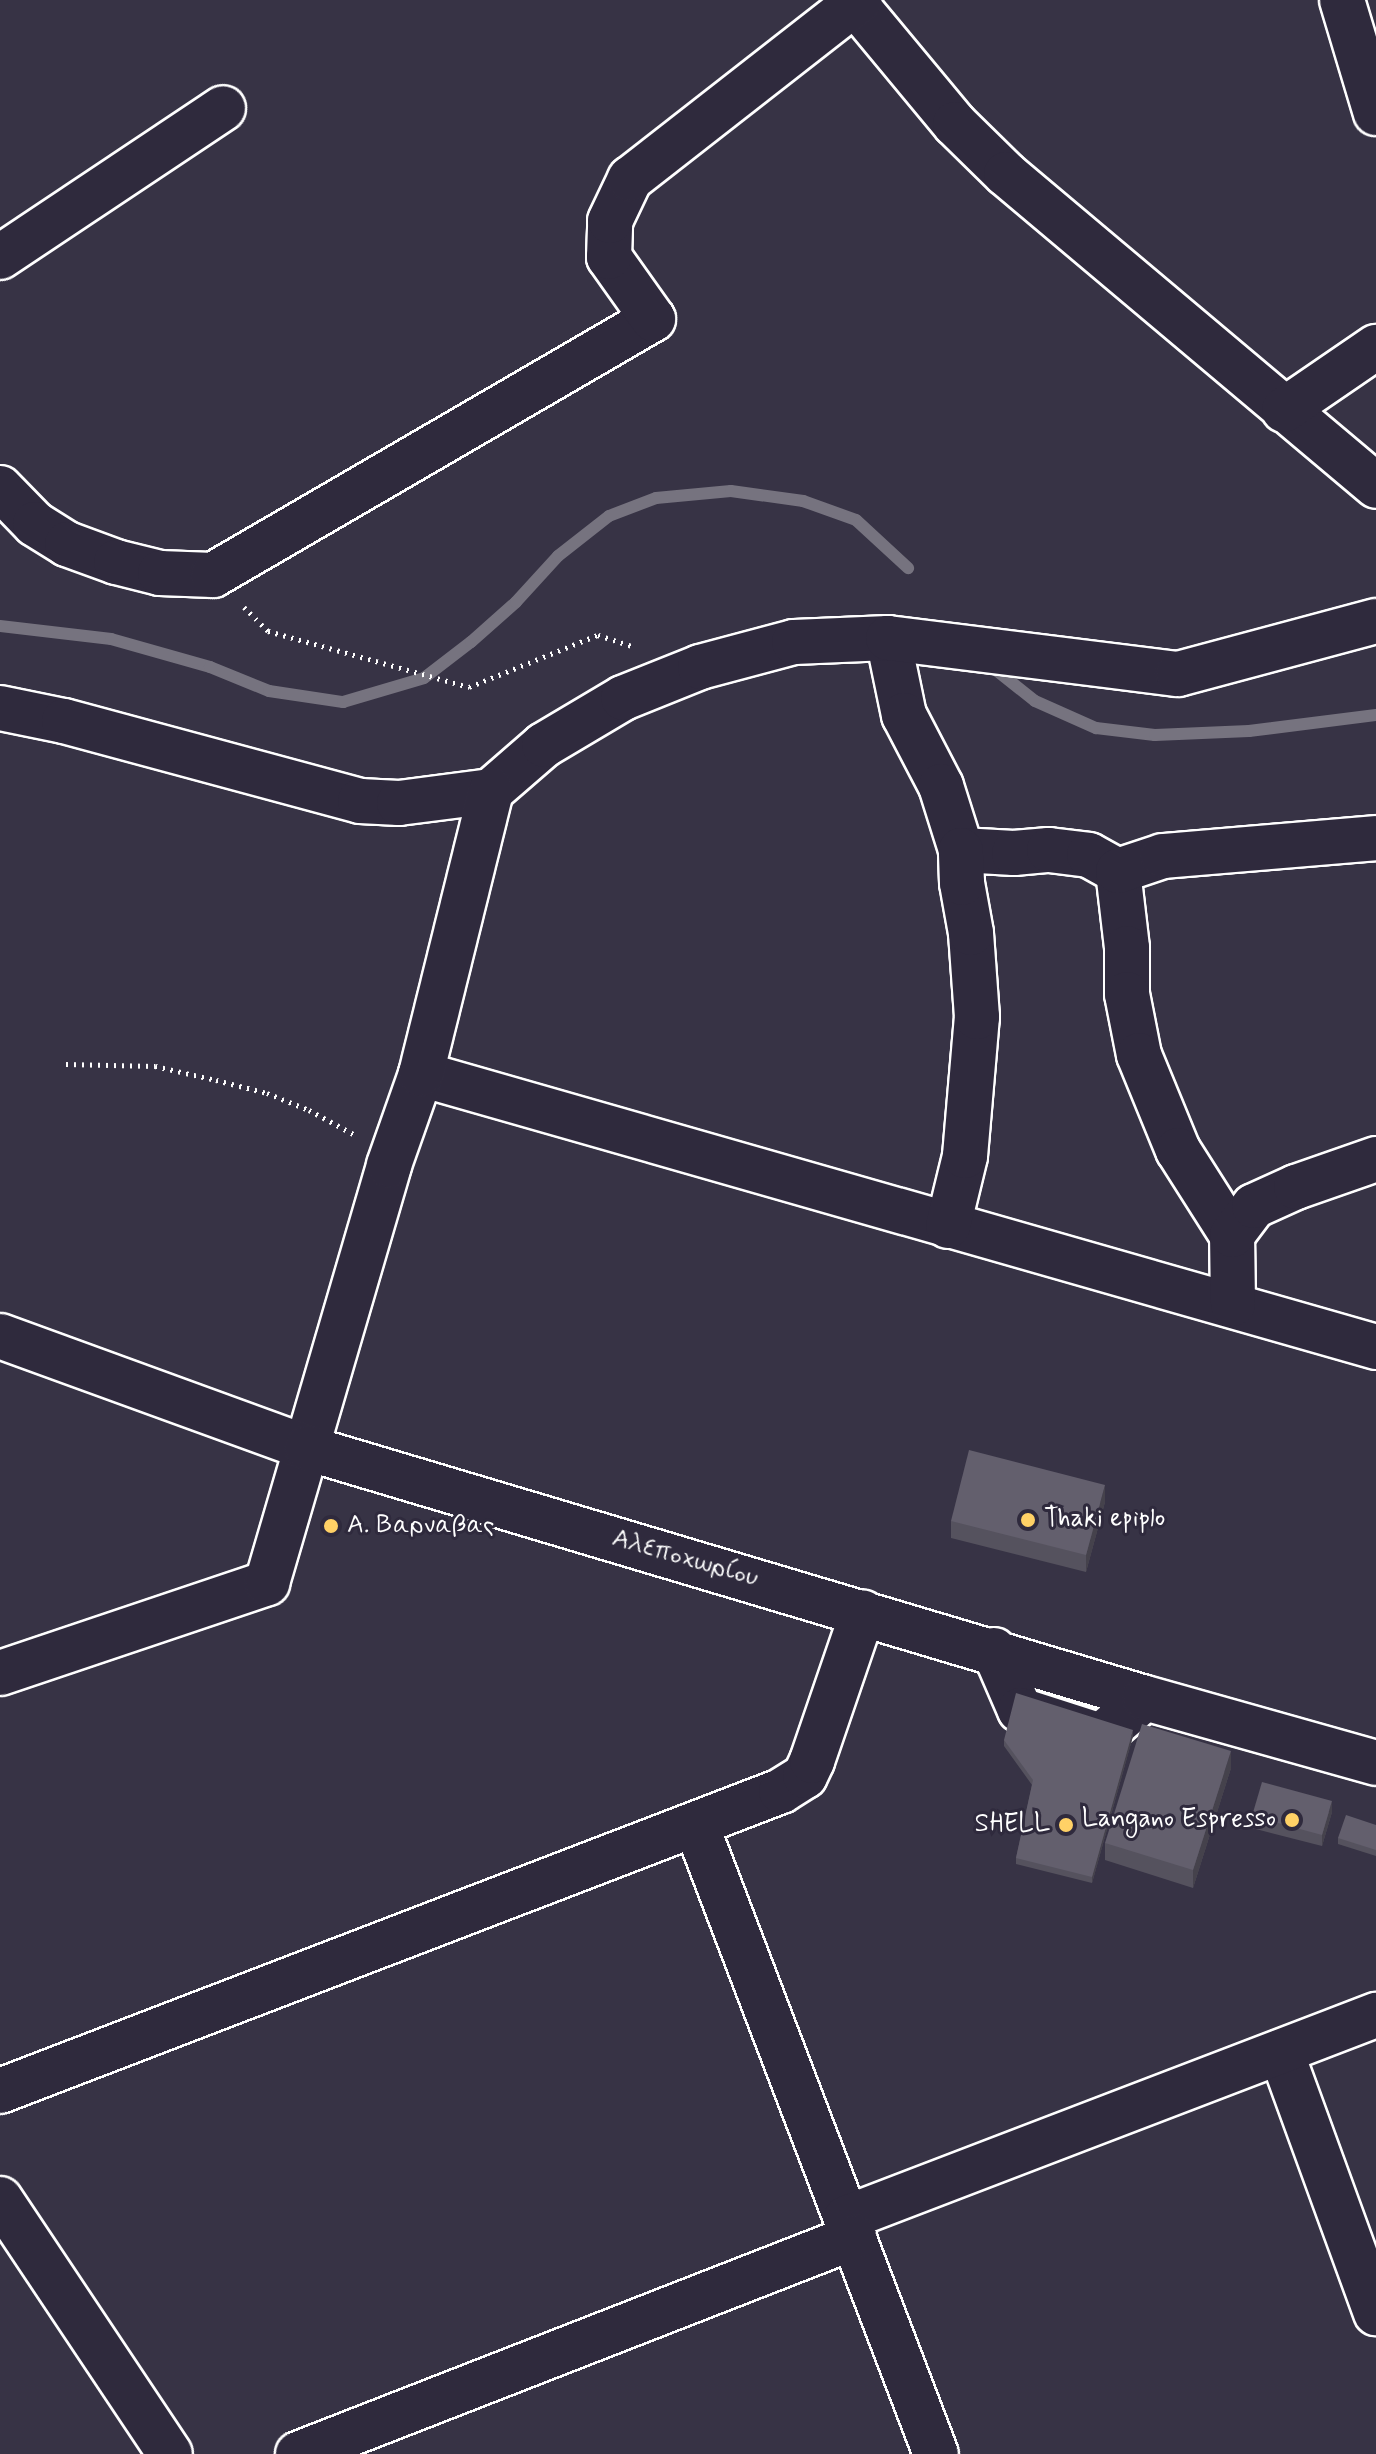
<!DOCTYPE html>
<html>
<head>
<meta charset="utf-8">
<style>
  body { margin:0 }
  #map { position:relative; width:1376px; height:2454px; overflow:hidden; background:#373345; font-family:Mynerve,sans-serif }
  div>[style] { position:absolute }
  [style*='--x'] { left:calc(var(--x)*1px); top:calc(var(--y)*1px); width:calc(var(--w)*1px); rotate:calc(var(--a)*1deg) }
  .stream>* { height:12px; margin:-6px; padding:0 6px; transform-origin:6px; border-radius:6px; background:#76737f }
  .path>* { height:5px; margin-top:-2.5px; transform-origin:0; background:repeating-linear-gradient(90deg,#fff 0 2px,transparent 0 8px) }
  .roads { filter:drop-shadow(2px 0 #fff) drop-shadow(-2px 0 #fff) drop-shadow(0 2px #fff) drop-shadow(0 -2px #fff) }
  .minor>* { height:44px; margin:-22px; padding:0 22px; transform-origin:22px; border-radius:22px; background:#2f2a3d }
  .major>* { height:44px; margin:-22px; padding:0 22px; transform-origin:22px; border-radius:22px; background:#2f2a3d }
  .wall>* { inset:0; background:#55525e }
  .shaded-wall>* { inset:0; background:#45424c }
  .building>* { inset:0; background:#635f6d }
  .dots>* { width:22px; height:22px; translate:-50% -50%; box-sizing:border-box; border:4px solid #2f2a3d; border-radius:50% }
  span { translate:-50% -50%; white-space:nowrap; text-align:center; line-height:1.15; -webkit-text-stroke:6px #2f2a3d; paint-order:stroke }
  .poi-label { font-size:26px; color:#fff }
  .left { translate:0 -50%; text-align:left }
  .right { translate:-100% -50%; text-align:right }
  .street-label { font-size:26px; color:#fff }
</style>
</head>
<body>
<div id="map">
  <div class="stream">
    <div style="--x:0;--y:626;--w:112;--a:6.7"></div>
    <div style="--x:111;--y:639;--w:103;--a:15.8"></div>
    <div style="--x:210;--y:667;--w:64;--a:22.1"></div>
    <div style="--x:269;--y:691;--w:75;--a:8.5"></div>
    <div style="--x:343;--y:702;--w:84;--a:-16.5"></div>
    <div style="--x:424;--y:678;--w:59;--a:-37.5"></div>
    <div style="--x:471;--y:642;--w:60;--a:-41.6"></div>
    <div style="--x:516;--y:602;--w:62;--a:-47.6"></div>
    <div style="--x:558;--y:556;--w:65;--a:-38.1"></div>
    <div style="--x:609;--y:516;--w:50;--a:-21"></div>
    <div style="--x:656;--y:498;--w:75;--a:-5.3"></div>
    <div style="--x:731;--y:491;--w:73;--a:7.9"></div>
    <div style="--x:803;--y:501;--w:56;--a:19.7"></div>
    <div style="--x:856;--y:520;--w:71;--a:42.7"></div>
    <div style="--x:991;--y:666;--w:56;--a:38.5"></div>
    <div style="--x:1035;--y:701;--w:67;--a:23.9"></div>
    <div style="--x:1096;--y:728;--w:59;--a:6.8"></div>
    <div style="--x:1155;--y:735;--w:94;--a:-2.4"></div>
    <div style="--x:1249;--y:731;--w:128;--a:-7.2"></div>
  </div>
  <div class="path">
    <div style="--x:244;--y:607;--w:34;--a:45"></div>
    <div style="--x:268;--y:631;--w:209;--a:15.6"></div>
    <div style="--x:469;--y:687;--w:139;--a:-22"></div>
    <div style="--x:598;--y:635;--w:36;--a:18"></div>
    <div style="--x:66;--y:1064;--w:89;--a:1.3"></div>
    <div style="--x:155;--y:1066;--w:63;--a:12.9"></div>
    <div style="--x:216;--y:1080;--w:53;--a:14.3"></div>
    <div style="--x:267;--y:1093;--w:45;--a:22"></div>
    <div style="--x:309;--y:1110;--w:52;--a:28.5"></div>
  </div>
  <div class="roads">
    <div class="minor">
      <div style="--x:852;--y:0;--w:161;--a:50.3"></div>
      <div style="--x:955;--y:124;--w:71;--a:44.4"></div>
      <div style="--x:1006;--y:174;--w:484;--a:40.1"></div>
      <div style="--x:1342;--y:0;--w:118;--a:73.3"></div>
      <div style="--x:0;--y:257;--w:268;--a:-33.7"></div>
      <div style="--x:1284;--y:410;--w:112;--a:-34.4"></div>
      <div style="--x:0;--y:488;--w:50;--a:45.8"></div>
      <div style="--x:35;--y:524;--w:38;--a:32"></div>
      <div style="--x:67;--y:544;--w:52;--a:20.2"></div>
      <div style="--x:116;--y:562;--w:45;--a:14"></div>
      <div style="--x:160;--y:573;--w:53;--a:2.2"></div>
      <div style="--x:213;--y:575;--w:509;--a:-30.19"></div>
      <div style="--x:653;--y:319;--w:76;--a:-125.4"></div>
      <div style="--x:609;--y:257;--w:36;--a:-88"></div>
      <div style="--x:610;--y:221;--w:47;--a:-64.5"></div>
      <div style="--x:630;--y:179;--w:291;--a:-38"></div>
      <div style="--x:888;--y:638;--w:79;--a:78.3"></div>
      <div style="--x:904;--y:715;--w:80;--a:62.5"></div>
      <div style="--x:941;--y:786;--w:67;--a:72.6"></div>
      <div style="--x:961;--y:850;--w:53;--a:3.2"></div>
      <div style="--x:1014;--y:853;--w:35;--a:-5"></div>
      <div style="--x:1049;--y:850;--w:40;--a:7.1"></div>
      <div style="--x:1089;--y:855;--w:33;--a:29"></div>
      <div style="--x:1118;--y:871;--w:78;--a:83.3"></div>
      <div style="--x:1127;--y:948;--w:46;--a:90"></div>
      <div style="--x:1127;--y:994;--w:62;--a:78.9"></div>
      <div style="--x:1139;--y:1055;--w:103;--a:67.7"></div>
      <div style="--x:1178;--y:1150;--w:101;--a:57.6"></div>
      <div style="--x:0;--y:708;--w:65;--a:11.5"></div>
      <div style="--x:64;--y:721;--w:307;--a:15.1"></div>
      <div style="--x:360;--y:801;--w:39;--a:3"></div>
      <div style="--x:399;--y:803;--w:93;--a:-7.4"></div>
      <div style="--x:491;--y:791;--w:70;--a:-41"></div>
      <div style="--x:544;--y:745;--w:92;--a:-30.7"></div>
      <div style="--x:623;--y:698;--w:83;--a:-21.9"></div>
      <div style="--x:700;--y:667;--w:97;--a:-14.9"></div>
      <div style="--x:794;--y:642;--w:94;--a:-2.4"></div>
      <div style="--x:888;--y:638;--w:292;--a:7.1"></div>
      <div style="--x:1178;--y:674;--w:205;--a:-15"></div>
      <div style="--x:1118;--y:871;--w:47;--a:-18.4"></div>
      <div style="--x:1163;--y:856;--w:214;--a:-4.8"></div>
      <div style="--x:421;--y:1074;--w:993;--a:15.95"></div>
      <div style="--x:948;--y:1226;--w:72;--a:-76.3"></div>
      <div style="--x:965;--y:1156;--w:140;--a:-85.1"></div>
      <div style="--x:977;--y:1017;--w:84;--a:-94.1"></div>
      <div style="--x:971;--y:933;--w:51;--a:-100.2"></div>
      <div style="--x:962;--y:883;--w:33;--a:-92"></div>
      <div style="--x:1233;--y:1304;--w:69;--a:-90.8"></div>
      <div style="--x:1232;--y:1235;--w:36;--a:-53"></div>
      <div style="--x:1254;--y:1206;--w:46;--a:-24.3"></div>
      <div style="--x:1296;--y:1187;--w:85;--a:-19.3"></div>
      <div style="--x:994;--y:1650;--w:65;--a:66.6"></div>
      <div style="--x:1020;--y:1710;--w:85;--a:17.8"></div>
      <div style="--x:1101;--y:1736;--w:58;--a:-40.8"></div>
      <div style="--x:0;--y:1673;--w:282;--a:-18.6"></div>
      <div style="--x:267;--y:1583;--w:435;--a:-73.7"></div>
      <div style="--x:389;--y:1165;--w:96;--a:-70.6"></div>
      <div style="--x:421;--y:1074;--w:292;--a:-76.1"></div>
      <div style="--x:696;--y:1825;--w:673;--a:69.12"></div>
      <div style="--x:1281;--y:2052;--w:278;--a:70"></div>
      <div style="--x:0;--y:2091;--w:837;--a:-21.01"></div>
      <div style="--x:781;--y:1791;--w:28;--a:-32"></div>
      <div style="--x:805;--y:1776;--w:17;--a:-65"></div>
      <div style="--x:812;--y:1761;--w:157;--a:-71.1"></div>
      <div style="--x:0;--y:2199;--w:306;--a:56.3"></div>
      <div style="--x:846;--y:2218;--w:568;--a:-20.96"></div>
      <div style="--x:298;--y:2454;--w:597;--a:-21.32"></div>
    </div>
    <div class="major">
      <div style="--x:0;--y:1336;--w:327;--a:20"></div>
      <div style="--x:307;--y:1448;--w:874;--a:16.61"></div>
      <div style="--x:1145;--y:1698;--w:240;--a:15.7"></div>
    </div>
  </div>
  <div class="wall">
    <div style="clip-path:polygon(1105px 1502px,1086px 1572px,951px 1538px,951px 1521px)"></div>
    <div style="clip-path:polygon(1133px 1736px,1092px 1883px,1016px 1864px,1016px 1858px,1032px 1785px,1004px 1746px,1004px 1740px)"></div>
    <div style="clip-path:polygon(1231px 1768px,1193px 1888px,1105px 1860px,1105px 1843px)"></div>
    <div style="clip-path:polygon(1332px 1812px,1322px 1846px,1252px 1828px,1252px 1816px)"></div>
    <div style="clip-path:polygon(1376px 1825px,1376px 1856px,1338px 1844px,1338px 1838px)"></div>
  </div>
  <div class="shaded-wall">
    <div style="clip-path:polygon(1105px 1485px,1105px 1502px,1086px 1572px,1086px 1555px)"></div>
    <div style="clip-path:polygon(1133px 1730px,1133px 1736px,1092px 1883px,1092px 1877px)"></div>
    <div style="clip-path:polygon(1231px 1751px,1231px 1768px,1193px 1888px,1193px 1870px)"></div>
    <div style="clip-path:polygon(1332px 1801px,1332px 1812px,1322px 1846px,1322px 1835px)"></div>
  </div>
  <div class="building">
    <div style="clip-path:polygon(969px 1450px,1105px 1485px,1086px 1555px,951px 1521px)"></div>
    <div style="clip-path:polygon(1016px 1693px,1133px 1730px,1092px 1877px,1016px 1858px,1033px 1780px,1004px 1740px)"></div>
    <div style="clip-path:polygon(1142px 1724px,1231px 1751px,1193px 1870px,1105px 1843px)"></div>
    <div style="clip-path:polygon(1262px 1782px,1332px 1801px,1322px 1835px,1252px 1816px)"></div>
    <div style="clip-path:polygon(1346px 1815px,1376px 1825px,1376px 1850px,1338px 1838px)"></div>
  </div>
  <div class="dots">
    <div style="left:1028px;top:1520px;background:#ffd166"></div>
    <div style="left:331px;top:1526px;background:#ffd166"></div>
    <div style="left:1292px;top:1820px;background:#ffd166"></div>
    <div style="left:1066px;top:1825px;background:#ffd166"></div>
  </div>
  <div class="poi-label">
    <span class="left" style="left:1044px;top:1520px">Thaki epiplo</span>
    <span class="left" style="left:347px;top:1526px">Α. Βαρναβας</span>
    <span class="right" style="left:1276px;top:1820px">Langano Espresso</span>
    <span class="right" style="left:1050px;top:1825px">SHELL</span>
  </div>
  <div class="street-label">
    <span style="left:685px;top:1559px;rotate:16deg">Αλεποχωρίου</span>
  </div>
</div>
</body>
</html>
